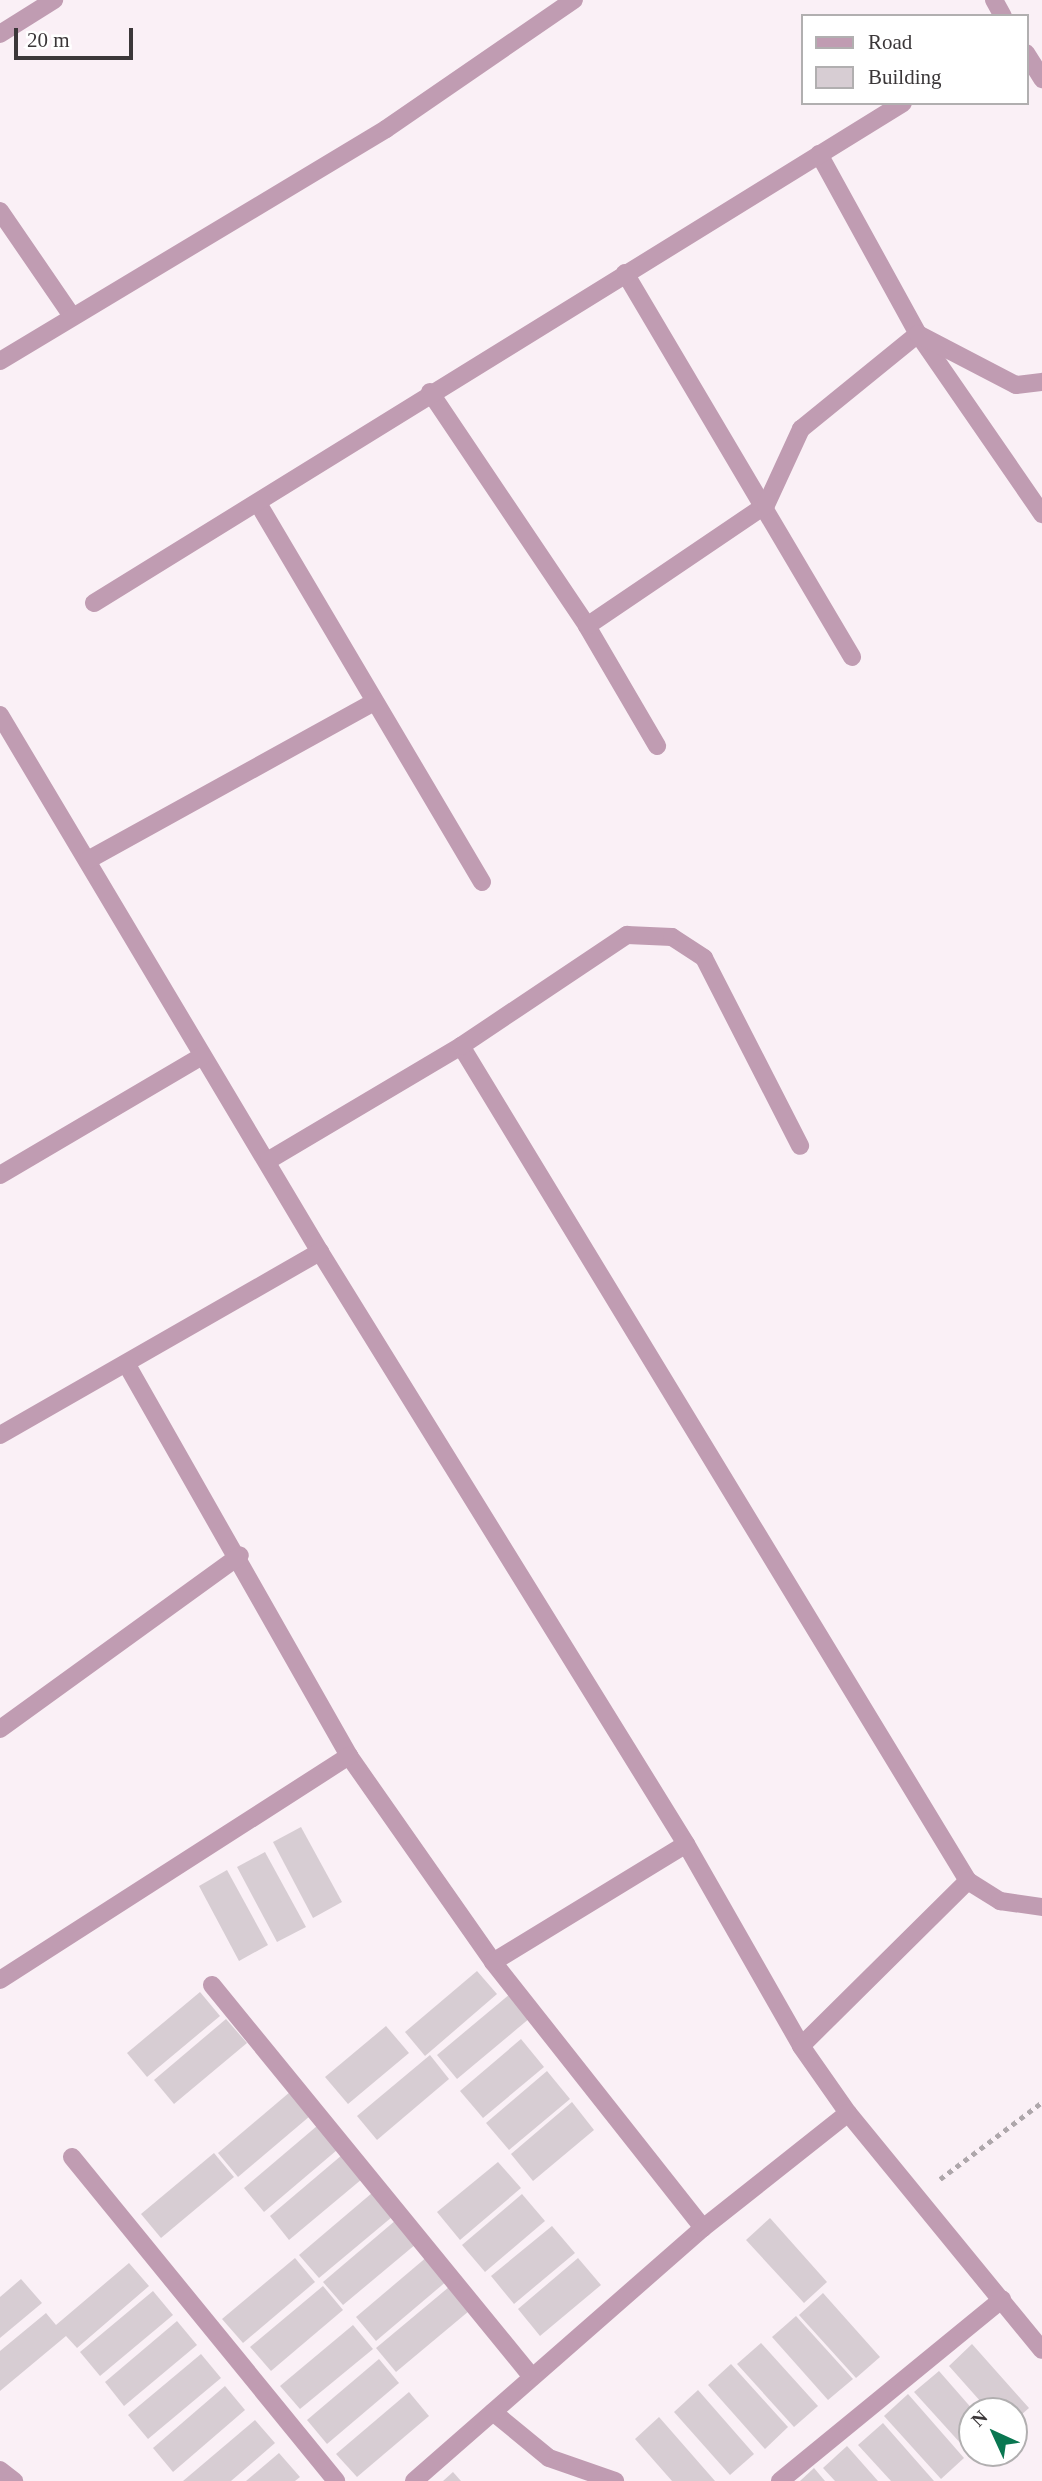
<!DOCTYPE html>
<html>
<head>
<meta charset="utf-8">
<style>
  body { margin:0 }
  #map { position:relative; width:1042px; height:2481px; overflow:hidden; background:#faf0f6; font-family:"Times New Roman",serif }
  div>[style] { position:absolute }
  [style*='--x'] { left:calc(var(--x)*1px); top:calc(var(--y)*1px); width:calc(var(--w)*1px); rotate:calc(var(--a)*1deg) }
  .building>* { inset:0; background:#d7cdd3 }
  .path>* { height:4.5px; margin-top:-2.25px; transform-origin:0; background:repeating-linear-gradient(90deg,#aea7ab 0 5px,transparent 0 10px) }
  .minor>* { height:18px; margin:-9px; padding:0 9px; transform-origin:9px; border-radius:9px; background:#c09cb2 }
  span { translate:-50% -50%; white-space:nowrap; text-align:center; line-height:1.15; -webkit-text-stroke:7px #fff; paint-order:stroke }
  .legend { position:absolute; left:801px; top:14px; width:228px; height:91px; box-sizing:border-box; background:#fff; border:2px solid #b1afb0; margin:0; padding:9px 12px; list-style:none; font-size:21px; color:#3b3739 }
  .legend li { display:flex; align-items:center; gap:14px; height:35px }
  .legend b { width:35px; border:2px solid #b1afb0 }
  .north { position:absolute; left:958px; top:2397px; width:70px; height:70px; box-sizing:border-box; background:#fff; border:2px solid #b1afb0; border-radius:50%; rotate:315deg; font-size:19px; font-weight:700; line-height:28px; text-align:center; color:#3b3739 }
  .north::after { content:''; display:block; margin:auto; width:24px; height:32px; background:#0a7751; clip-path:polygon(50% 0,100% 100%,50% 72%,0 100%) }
  .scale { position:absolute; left:14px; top:28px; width:119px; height:32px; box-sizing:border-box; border:4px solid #3b3739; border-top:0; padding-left:9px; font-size:21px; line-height:24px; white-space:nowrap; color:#3b3739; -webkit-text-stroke:5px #fff; paint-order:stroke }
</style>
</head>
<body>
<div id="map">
  <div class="building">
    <div style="clip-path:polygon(301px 1827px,342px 1902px,313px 1918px,273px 1842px)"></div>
    <div style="clip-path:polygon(265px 1852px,306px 1927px,277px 1942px,237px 1867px)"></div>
    <div style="clip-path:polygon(227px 1870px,268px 1945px,239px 1961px,199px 1886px)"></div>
    <div style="clip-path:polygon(477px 1971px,497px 1994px,425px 2056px,405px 2032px)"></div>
    <div style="clip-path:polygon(200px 1992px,220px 2016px,147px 2077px,127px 2053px)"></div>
    <div style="clip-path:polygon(510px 1994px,530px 2018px,457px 2079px,437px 2055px)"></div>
    <div style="clip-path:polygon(226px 2019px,247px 2043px,174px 2104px,154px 2080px)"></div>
    <div style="clip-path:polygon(386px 2026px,409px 2053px,348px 2104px,325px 2077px)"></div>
    <div style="clip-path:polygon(521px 2039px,544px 2067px,483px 2118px,460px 2091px)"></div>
    <div style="clip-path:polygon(430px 2055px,449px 2079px,377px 2140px,357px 2116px)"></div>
    <div style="clip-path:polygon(547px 2071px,570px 2099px,509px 2150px,486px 2123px)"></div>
    <div style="clip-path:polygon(290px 2092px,310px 2116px,238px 2177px,218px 2153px)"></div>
    <div style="clip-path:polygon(572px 2102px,594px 2130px,533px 2181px,511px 2154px)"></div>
    <div style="clip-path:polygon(317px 2126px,337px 2150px,264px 2212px,244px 2188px)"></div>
    <div style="clip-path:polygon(214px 2153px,234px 2177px,161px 2238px,141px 2214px)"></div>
    <div style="clip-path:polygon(342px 2155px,362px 2179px,289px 2240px,270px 2216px)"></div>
    <div style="clip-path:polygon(498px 2162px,521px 2188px,460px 2240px,437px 2212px)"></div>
    <div style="clip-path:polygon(372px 2193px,392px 2217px,319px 2278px,299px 2255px)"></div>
    <div style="clip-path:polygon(522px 2194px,545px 2221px,485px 2272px,462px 2245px)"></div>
    <div style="clip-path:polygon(770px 2218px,827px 2282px,804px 2303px,746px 2240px)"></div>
    <div style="clip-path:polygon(396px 2220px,416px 2244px,343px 2305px,323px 2282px)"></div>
    <div style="clip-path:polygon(552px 2226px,575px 2253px,514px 2304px,491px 2276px)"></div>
    <div style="clip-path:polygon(428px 2256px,448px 2280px,376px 2341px,356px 2317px)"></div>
    <div style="clip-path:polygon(295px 2258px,315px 2282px,243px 2343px,222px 2319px)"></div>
    <div style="clip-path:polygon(578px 2258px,601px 2285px,540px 2336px,518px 2309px)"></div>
    <div style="clip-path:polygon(129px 2263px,149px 2286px,77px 2348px,66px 2336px,0 2391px,0 2351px,46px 2313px,56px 2325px)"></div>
    <div style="clip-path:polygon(21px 2279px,42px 2303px,0 2338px,0 2297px)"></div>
    <div style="clip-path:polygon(323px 2286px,343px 2310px,271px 2371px,250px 2347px)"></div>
    <div style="clip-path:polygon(449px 2287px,469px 2311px,396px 2372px,376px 2348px)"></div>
    <div style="clip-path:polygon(153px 2291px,173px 2315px,100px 2376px,80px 2352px)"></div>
    <div style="clip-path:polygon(823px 2293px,880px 2357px,856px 2378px,799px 2315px)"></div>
    <div style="clip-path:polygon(796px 2316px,853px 2379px,828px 2400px,772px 2337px)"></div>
    <div style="clip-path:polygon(177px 2321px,197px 2345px,124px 2406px,105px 2382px)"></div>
    <div style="clip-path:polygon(353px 2325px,373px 2349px,300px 2409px,280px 2386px)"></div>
    <div style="clip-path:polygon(761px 2343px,818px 2406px,794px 2427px,737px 2364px)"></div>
    <div style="clip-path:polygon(972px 2344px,1029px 2408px,1014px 2421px,1014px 2411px,989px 2411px,949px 2366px)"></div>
    <div style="clip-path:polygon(201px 2354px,221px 2378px,148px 2439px,128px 2415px)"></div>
    <div style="clip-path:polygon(379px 2359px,399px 2383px,327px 2444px,307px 2420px)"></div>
    <div style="clip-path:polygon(731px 2364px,788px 2427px,765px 2449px,708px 2385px)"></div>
    <div style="clip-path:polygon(939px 2371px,974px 2411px,972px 2456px,914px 2392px)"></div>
    <div style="clip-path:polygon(225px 2386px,245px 2410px,173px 2472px,153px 2448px)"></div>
    <div style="clip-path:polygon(698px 2390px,754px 2454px,730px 2475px,674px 2412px)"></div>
    <div style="clip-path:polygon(409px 2392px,429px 2416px,357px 2477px,336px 2454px)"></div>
    <div style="clip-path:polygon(908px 2394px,964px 2458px,941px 2479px,884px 2416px)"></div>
    <div style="clip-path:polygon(659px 2417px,715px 2481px,672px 2481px,635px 2439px)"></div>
    <div style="clip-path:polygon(255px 2420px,275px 2443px,231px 2481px,183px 2481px)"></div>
    <div style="clip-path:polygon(883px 2423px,934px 2481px,891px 2481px,858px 2445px)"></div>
    <div style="clip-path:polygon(847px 2446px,878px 2481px,835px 2481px,823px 2468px)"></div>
    <div style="clip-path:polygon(279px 2453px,300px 2477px,295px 2481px,246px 2481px)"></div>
    <div style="clip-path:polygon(814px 2468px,825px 2481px,800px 2481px)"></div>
    <div style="clip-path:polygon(453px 2472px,461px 2481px,443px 2481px)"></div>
  </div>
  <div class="path">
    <div style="--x:940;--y:2179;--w:128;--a:-37"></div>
  </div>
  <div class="minor">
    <div style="--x:994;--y:0;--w:18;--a:61"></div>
    <div style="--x:0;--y:34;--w:64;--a:-32.2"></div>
    <div style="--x:1026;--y:53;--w:31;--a:58"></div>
    <div style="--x:819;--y:154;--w:205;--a:61.2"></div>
    <div style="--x:918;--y:334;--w:219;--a:55.4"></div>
    <div style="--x:0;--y:211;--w:127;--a:55.6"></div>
    <div style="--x:625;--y:273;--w:446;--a:59.4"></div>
    <div style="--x:0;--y:361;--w:450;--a:-31"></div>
    <div style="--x:386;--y:129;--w:228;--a:-34.5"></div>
    <div style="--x:430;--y:392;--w:282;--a:56.1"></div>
    <div style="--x:587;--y:626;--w:139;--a:59.7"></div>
    <div style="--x:259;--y:505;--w:438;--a:59.4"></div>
    <div style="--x:94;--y:603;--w:951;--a:-31.72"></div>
    <div style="--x:587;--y:626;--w:216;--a:-34.1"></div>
    <div style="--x:766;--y:505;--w:84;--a:-65.3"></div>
    <div style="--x:801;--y:429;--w:151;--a:-39.1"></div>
    <div style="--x:918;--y:334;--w:110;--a:27.5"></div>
    <div style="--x:1016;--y:385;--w:26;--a:-7"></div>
    <div style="--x:0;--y:715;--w:625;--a:59.21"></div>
    <div style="--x:320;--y:1252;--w:696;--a:58.27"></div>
    <div style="--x:686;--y:1844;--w:232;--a:60.3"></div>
    <div style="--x:801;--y:2046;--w:82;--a:55"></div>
    <div style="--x:848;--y:2113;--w:306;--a:50.7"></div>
    <div style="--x:88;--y:860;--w:327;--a:-28.9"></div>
    <div style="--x:461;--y:1046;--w:977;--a:58.73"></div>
    <div style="--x:968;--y:1881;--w:38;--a:32"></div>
    <div style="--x:1000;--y:1901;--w:42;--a:8.1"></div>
    <div style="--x:269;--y:1160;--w:223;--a:-30.7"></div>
    <div style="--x:461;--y:1046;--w:200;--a:-33.8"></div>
    <div style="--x:627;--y:935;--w:45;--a:2.5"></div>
    <div style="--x:672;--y:937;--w:38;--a:33"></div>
    <div style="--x:704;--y:958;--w:211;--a:62.9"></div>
    <div style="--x:0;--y:1175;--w:234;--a:-30.5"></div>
    <div style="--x:127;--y:1365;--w:450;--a:60.4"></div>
    <div style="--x:349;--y:1756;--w:251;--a:55"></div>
    <div style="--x:493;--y:1962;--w:339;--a:51.7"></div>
    <div style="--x:0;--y:1435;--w:369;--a:-29.8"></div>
    <div style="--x:0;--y:1729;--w:296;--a:-35.9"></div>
    <div style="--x:493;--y:1962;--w:226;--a:-31.4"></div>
    <div style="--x:0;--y:1980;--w:415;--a:-32.7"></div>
    <div style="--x:212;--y:1985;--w:506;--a:50.77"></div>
    <div style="--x:801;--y:2046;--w:235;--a:-44.7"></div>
    <div style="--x:72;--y:2157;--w:418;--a:50.8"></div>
    <div style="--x:493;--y:2412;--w:72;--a:39.4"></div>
    <div style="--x:549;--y:2458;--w:70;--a:19.2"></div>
    <div style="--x:0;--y:2470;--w:18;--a:38"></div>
    <div style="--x:414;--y:2481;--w:384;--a:-41.2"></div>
    <div style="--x:703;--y:2228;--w:185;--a:-38.4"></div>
    <div style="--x:780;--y:2481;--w:287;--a:-39.3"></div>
  </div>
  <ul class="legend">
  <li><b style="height:9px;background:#c09cb2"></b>Road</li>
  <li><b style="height:19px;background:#d7cdd3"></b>Building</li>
  </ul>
  <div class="north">N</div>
  <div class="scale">20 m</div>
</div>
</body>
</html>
